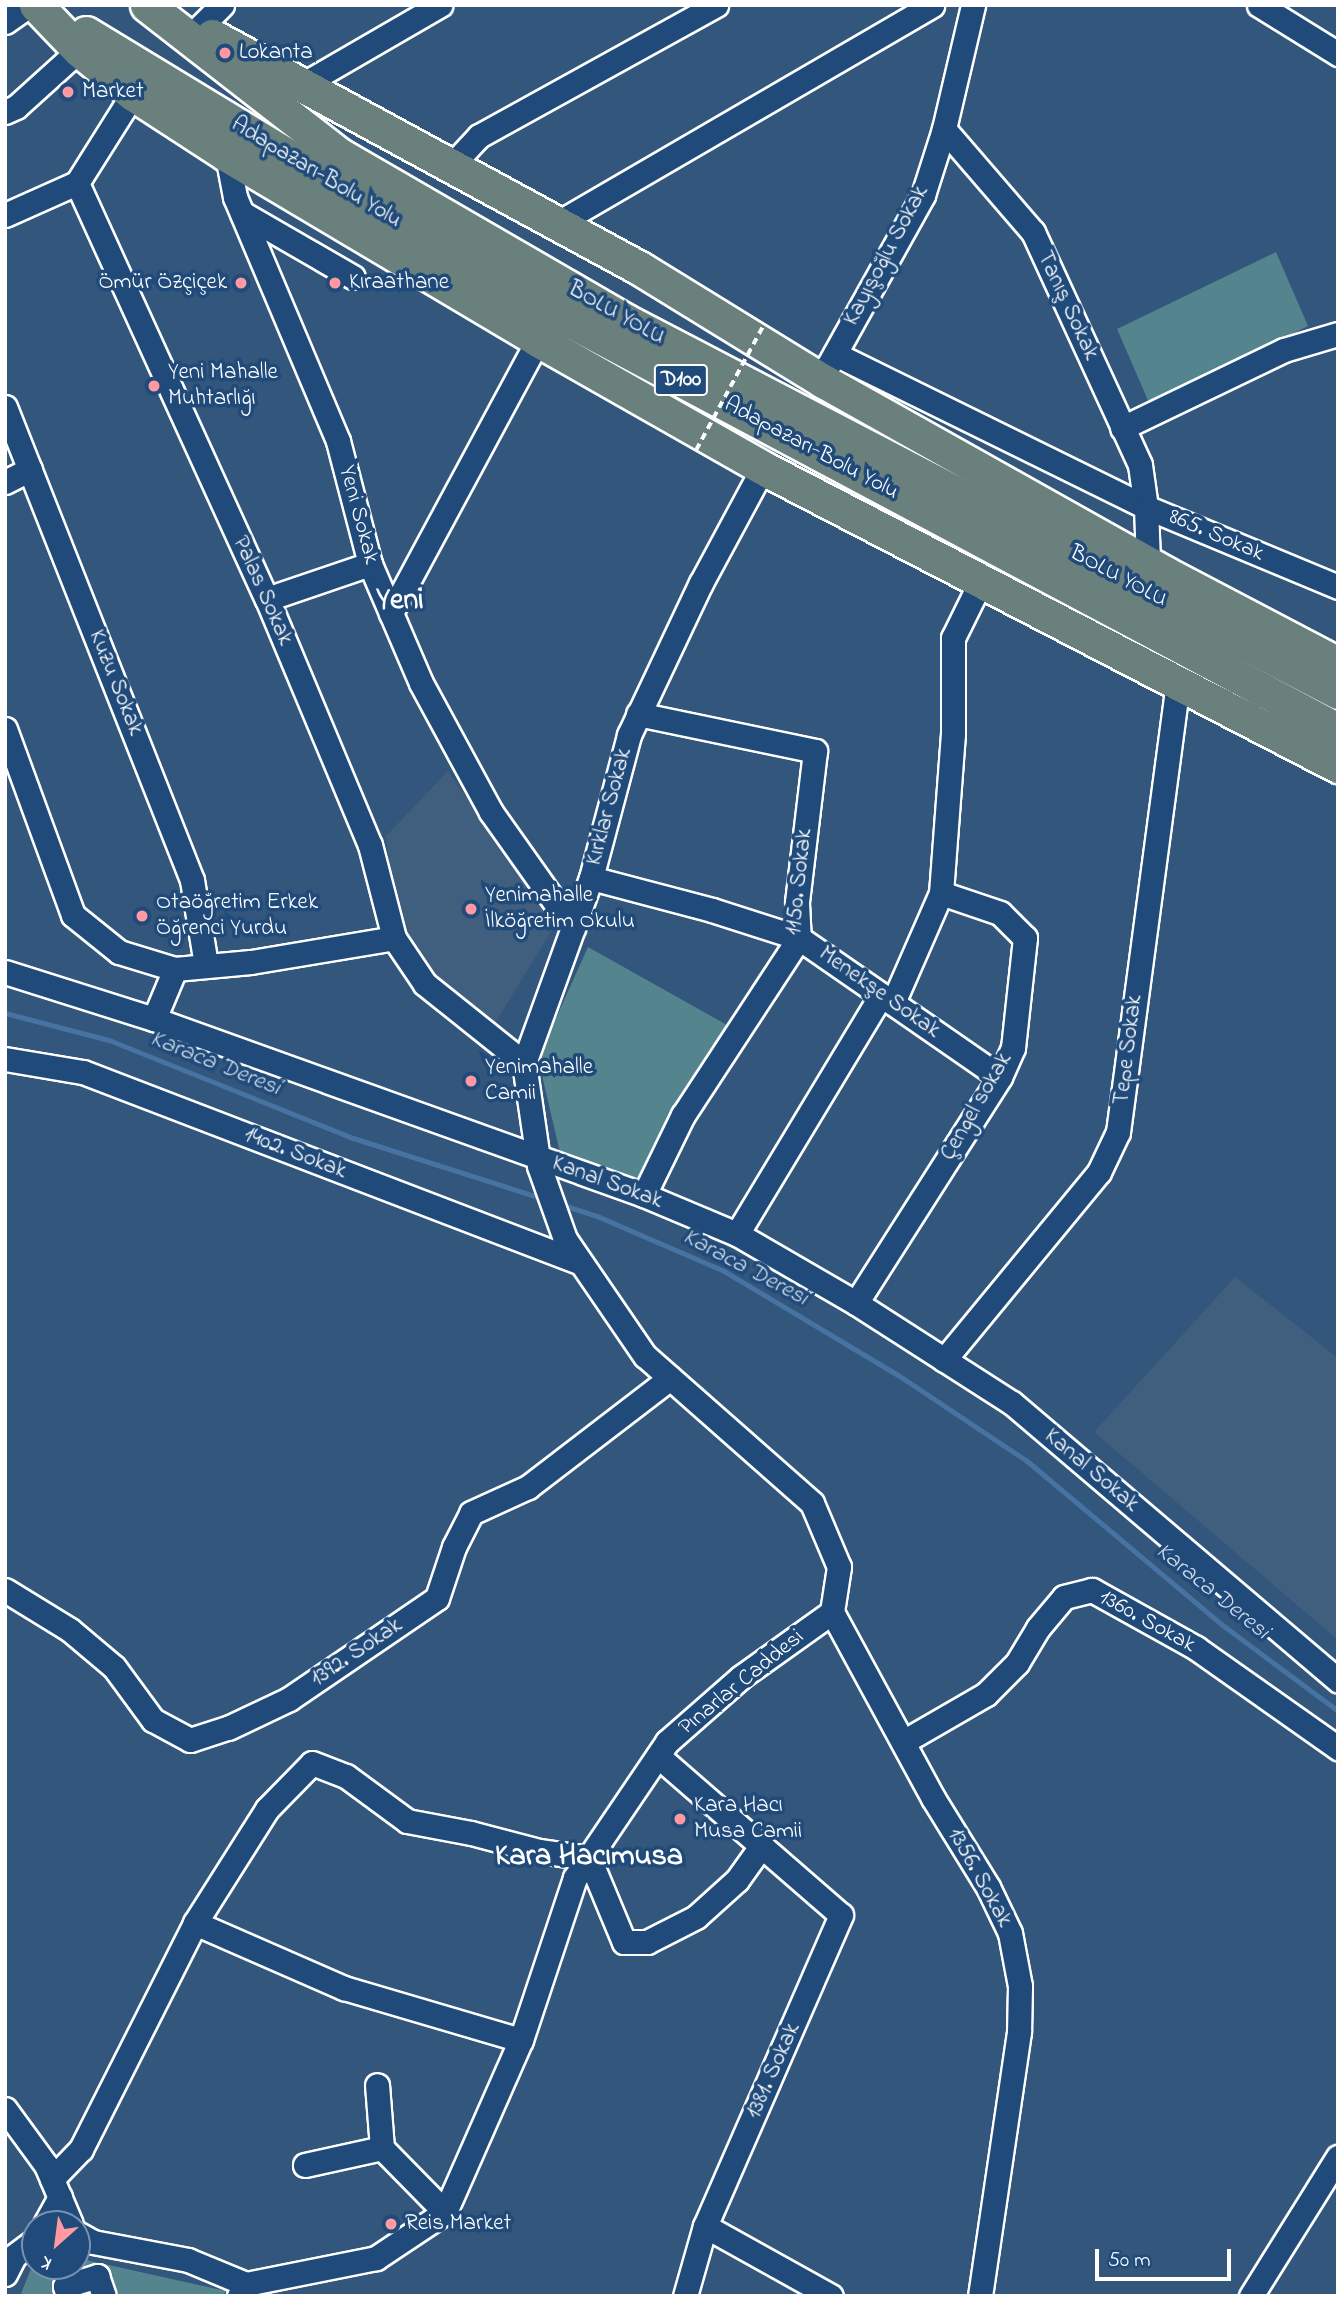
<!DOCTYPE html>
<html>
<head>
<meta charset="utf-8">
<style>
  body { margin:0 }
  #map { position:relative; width:1343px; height:2301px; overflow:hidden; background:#32567c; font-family:"Indie Flower",sans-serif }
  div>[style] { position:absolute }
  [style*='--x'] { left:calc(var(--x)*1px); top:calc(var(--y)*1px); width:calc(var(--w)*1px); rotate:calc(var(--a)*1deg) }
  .built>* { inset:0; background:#405e7d }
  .green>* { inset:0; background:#54848e }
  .stream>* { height:5px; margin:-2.5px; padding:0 2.5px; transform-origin:2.5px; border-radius:2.5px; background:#4673a1 }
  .roads { filter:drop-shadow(2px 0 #fff) drop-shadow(-2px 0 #fff) drop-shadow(0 2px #fff) drop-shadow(0 -2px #fff) }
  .minor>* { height:23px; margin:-11.5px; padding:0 11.5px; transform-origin:11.5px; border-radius:11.5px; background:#1f4a7a }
  .highway>* { height:33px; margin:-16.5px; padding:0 16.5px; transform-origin:16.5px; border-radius:16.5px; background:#6a807d }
  .path-bridge>* { height:3.5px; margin-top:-1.75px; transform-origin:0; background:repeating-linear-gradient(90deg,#fff 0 7px,transparent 0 12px) }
  .dots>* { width:19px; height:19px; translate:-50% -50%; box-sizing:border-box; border:4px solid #1f4a7a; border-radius:50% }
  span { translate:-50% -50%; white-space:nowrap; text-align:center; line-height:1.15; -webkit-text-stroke:7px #1f4a7a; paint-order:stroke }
  .shield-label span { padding:2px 5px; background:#1f4a7a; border:2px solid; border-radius:5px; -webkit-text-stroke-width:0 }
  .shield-label { font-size:21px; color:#fff; font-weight:700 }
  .poi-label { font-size:23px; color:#fff }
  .left { translate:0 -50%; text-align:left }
  .right { translate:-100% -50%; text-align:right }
  .street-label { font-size:23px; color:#fff }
  .water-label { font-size:24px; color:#d1dce8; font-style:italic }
  .district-label { font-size:30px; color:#fff; font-weight:700 }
  .frame { position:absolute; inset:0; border:7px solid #fff; pointer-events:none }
  .north { position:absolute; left:21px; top:2210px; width:70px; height:70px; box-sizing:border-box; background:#1f4a7a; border:2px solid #7992af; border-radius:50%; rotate:208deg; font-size:19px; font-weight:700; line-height:28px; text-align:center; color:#fff }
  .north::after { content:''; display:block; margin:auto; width:24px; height:32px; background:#ff9aa2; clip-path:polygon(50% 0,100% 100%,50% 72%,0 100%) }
  .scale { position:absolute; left:1095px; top:2249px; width:136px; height:32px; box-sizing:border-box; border:4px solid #fff; border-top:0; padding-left:9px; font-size:21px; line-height:24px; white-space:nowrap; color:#fff; -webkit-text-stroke:5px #1f4a7a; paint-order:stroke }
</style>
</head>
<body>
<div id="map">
  <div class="built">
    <div style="clip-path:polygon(448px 771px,555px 925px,494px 1025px,426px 966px,404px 934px,392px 894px,386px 836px)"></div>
    <div style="clip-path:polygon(1235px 1277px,1338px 1358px,1338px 1640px,1094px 1432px)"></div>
  </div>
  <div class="green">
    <div style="clip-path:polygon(1276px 252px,1308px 326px,1150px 405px,1117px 329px)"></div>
    <div style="clip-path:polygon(588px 947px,727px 1025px,638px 1183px,561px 1157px,538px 1058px)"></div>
    <div style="clip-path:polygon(77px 2258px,226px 2291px,223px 2296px,20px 2296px,35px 2259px,35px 2266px,77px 2266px)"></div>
  </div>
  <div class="stream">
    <div style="--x:5;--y:1013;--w:107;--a:14.6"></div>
    <div style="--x:109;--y:1040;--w:263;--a:21.9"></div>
    <div style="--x:353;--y:1138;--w:201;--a:17.7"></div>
    <div style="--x:560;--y:1204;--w:39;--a:18"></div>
    <div style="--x:597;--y:1216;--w:138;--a:23.4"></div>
    <div style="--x:724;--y:1271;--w:203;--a:30.9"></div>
    <div style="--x:898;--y:1375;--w:155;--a:33.7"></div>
    <div style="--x:1027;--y:1461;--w:253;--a:40"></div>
    <div style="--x:1221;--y:1624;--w:146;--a:36.6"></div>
  </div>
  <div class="roads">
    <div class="minor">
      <div style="--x:1259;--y:5;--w:93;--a:31.8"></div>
      <div style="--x:5;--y:22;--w:29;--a:-35"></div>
      <div style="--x:198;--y:29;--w:34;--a:-45"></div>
      <div style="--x:302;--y:85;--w:160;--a:-30.1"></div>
      <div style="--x:133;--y:94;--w:105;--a:122.2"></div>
      <div style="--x:77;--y:183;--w:457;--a:65.5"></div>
      <div style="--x:267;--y:599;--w:267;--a:67.3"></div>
      <div style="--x:370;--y:845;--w:96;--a:75.5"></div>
      <div style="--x:394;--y:938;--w:55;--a:56"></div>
      <div style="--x:425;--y:984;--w:127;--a:38.6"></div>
      <div style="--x:5;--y:112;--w:12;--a:-24"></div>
      <div style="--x:16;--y:107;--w:85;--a:-42.1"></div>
      <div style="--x:944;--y:129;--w:136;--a:49.2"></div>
      <div style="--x:1033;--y:232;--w:256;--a:65.3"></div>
      <div style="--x:1140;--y:465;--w:42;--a:81.9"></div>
      <div style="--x:227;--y:155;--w:43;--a:79.2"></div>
      <div style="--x:235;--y:197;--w:265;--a:67.1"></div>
      <div style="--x:338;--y:441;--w:127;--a:75.4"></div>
      <div style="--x:370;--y:564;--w:129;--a:66.8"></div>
      <div style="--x:421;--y:683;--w:147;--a:61.5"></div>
      <div style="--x:491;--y:812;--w:142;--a:54.7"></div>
      <div style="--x:451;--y:166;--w:41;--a:-47"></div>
      <div style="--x:479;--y:136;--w:271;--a:-28.9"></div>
      <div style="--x:242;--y:213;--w:128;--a:30"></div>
      <div style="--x:5;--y:215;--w:79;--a:-24"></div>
      <div style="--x:558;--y:223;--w:433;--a:-30.2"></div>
      <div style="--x:835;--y:354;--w:347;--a:26.2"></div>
      <div style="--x:823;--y:381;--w:16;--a:-72"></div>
      <div style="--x:828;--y:366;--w:196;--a:-60.9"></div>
      <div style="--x:923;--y:195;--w:69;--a:-72.3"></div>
      <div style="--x:944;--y:129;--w:127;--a:-76.8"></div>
      <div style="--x:5;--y:407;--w:509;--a:68.43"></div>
      <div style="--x:192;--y:880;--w:86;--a:80.6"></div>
      <div style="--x:1122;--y:428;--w:180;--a:-25.7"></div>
      <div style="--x:1284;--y:350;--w:56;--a:-16.5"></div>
      <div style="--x:5;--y:482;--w:28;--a:-27"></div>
      <div style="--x:1148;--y:563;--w:56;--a:-92"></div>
      <div style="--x:1146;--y:507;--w:208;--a:22.6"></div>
      <div style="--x:267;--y:599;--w:109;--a:-18.8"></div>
      <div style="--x:391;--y:613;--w:310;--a:-61.7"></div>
      <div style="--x:638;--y:714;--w:181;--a:11.8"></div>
      <div style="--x:815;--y:751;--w:153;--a:96.8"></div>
      <div style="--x:797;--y:903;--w:35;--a:87"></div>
      <div style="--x:799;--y:938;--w:212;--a:123.2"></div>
      <div style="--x:683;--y:1115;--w:89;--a:116"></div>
      <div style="--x:5;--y:729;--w:198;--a:69.9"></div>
      <div style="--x:73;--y:915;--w:59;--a:38.8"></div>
      <div style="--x:119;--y:952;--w:59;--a:16.9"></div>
      <div style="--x:175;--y:969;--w:76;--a:-5.3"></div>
      <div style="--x:251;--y:962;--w:145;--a:-9.5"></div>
      <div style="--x:591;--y:878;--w:125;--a:14.8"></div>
      <div style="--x:712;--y:910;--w:91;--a:17.8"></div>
      <div style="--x:799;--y:938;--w:244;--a:34.7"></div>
      <div style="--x:941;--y:893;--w:159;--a:-85.7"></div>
      <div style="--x:953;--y:734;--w:96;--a:-90"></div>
      <div style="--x:953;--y:638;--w:64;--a:-63.8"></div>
      <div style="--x:5;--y:972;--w:156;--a:17.5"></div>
      <div style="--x:154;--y:1019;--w:521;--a:19.76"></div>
      <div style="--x:644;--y:1195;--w:101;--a:22.8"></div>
      <div style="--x:737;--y:1234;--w:138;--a:30.1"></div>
      <div style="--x:856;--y:1303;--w:185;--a:32.7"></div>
      <div style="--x:1012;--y:1403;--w:428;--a:40.4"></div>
      <div style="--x:154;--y:1019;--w:54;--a:-67.2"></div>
      <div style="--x:5;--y:1059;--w:79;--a:9.5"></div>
      <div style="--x:83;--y:1072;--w:533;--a:20.98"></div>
      <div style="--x:737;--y:1234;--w:279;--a:-58.9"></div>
      <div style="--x:856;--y:1303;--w:268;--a:-57.5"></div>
      <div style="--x:1000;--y:1077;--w:32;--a:-66"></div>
      <div style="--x:1013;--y:1048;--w:111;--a:-83.8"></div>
      <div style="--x:1025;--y:938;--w:35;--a:-135"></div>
      <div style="--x:1000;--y:913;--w:62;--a:-161.3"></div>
      <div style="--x:941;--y:893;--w:120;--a:113.6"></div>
      <div style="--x:944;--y:1360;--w:244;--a:-50.5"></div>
      <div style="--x:1099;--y:1172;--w:44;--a:-64.6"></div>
      <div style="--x:1118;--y:1132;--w:453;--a:-82.4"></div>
      <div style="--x:5;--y:1590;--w:76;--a:31.6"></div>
      <div style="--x:70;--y:1630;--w:57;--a:40.1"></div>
      <div style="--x:114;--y:1667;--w:66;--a:53.7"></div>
      <div style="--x:153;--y:1720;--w:42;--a:28.4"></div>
      <div style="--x:190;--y:1740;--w:40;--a:-18"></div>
      <div style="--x:228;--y:1728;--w:68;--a:-25.4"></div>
      <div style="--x:289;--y:1699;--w:179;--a:-34.3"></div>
      <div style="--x:437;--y:1598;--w:54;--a:-71.6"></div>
      <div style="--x:454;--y:1547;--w:38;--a:-63"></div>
      <div style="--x:471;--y:1513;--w:63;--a:-24.5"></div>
      <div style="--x:528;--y:1487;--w:179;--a:-37.5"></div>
      <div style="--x:832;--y:1612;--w:212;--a:61.5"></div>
      <div style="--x:933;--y:1798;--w:105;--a:58.3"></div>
      <div style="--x:988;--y:1887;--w:51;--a:64.4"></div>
      <div style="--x:1010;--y:1933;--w:54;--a:79.3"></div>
      <div style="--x:1020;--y:1986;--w:46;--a:91.2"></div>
      <div style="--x:1019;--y:2032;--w:267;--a:98.4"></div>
      <div style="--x:903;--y:1742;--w:96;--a:-30"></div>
      <div style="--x:986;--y:1694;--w:44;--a:-45"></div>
      <div style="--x:1017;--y:1663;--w:41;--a:-59"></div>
      <div style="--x:1038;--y:1628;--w:40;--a:-50"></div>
      <div style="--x:1064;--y:1597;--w:29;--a:-14"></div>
      <div style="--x:1092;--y:1590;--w:119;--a:29.1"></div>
      <div style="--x:1196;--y:1648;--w:174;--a:35.2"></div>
      <div style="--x:658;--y:1756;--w:242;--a:41"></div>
      <div style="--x:841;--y:1915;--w:339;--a:113.6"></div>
      <div style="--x:705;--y:2226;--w:73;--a:105.9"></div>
      <div style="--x:195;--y:1923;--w:163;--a:23.6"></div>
      <div style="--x:344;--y:1988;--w:184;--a:16.4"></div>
      <div style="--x:5;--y:2109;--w:69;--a:53.8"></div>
      <div style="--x:46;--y:2165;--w:64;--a:67"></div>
      <div style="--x:382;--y:2148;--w:90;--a:45.5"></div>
      <div style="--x:305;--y:2165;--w:79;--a:-12.4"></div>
      <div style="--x:382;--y:2148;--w:63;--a:-94.5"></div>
      <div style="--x:52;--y:2179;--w:42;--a:-46"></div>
      <div style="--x:81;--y:2149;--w:253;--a:-63.2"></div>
      <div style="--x:195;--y:1923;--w:135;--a:-57.7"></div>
      <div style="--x:267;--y:1809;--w:64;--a:-45.6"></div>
      <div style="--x:312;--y:1763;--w:36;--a:21"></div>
      <div style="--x:346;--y:1776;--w:76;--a:36.4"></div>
      <div style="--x:407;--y:1821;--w:65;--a:10.6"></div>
      <div style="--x:471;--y:1833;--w:70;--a:14.8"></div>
      <div style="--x:539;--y:1851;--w:50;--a:8"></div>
      <div style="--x:589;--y:1858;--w:91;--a:67.4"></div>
      <div style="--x:624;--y:1942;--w:23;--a:0"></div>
      <div style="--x:647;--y:1942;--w:55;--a:-27"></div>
      <div style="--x:696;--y:1917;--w:55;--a:-42.1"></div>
      <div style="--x:737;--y:1880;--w:43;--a:-54.5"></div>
      <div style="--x:45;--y:2224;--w:31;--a:-61"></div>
      <div style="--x:705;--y:2226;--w:144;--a:29.1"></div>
      <div style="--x:77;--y:2233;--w:18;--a:29"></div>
      <div style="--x:93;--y:2242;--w:97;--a:10.7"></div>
      <div style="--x:188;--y:2260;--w:63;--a:22.5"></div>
      <div style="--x:5;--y:2274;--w:20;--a:-63"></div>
      <div style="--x:14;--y:2256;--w:26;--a:-37"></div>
      <div style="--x:68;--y:2296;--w:10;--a:-107"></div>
      <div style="--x:65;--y:2286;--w:34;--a:-17"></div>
      <div style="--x:97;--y:2276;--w:21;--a:71"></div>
      <div style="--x:239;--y:2296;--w:14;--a:-60"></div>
      <div style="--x:246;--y:2284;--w:133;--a:-11.3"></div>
      <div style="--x:376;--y:2258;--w:83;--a:-33.7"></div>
      <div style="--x:445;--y:2212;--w:188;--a:-66.2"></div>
      <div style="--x:521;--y:2040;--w:171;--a:-71.6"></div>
      <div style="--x:575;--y:1878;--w:164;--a:-55.9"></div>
      <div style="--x:667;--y:1742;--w:98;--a:-41.3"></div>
      <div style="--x:741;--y:1677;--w:112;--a:-35.5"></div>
      <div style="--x:832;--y:1612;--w:46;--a:-81.2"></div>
      <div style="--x:839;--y:1567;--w:69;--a:-112.9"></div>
      <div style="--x:812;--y:1503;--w:222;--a:-138.6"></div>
      <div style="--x:645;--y:1356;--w:142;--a:-124.4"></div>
      <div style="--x:565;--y:1239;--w:77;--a:-109.6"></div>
      <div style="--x:539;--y:1166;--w:104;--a:-98.3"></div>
      <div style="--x:524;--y:1063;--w:197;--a:-70.1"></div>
      <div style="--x:591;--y:878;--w:148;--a:-75.1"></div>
      <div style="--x:629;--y:735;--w:168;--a:-64.7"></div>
      <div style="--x:701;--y:583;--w:131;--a:-61.7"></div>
      <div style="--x:1251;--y:2296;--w:164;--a:-58"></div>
    </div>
    <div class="highway">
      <div style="--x:36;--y:5;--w:62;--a:46.3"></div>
      <div style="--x:79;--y:50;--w:70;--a:39.2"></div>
      <div style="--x:133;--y:94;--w:112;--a:33"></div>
      <div style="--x:227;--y:155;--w:362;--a:30.7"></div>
      <div style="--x:538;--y:340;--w:259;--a:29.6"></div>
      <div style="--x:763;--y:468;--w:648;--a:27.4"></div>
      <div style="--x:147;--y:5;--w:244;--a:37.9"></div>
      <div style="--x:340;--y:155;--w:331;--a:30.1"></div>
      <div style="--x:626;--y:321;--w:803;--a:27.52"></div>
      <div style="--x:86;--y:33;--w:466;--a:31.3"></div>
      <div style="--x:484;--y:275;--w:968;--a:28.05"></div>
      <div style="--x:212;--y:36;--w:488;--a:28.5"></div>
      <div style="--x:641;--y:269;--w:214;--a:31.6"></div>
      <div style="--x:823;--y:381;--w:392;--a:29.3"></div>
      <div style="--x:1165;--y:573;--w:195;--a:27.7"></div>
    </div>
  </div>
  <div class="path-bridge">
    <div style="--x:696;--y:450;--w:141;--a:-61.6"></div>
  </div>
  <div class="dots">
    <div style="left:225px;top:53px;background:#ff9aa2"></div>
    <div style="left:68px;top:92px;background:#ff9aa2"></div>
    <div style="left:241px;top:283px;background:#ff9aa2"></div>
    <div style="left:335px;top:283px;background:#ff9aa2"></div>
    <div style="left:154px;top:386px;background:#ff9aa2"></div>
    <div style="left:471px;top:909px;background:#ff9aa2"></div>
    <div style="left:142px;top:916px;background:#ff9aa2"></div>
    <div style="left:471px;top:1081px;background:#ff9aa2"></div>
    <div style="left:680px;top:1819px;background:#ff9aa2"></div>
    <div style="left:391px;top:2224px;background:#ff9aa2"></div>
  </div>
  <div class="shield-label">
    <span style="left:681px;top:380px">D100</span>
  </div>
  <div class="poi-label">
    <span class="left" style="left:239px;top:53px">Lokanta</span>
    <span class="left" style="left:82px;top:92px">Market</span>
    <span class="right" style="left:227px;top:283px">Ömür Özçiçek</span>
    <span class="left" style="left:349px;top:283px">Kıraathane</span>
    <span class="left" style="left:168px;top:386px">Yeni Mahalle<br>Muhtarlığı</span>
    <span class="left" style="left:485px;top:909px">Yenimahalle<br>İlköğretim Okulu</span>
    <span class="left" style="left:156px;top:916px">Otaöğretim Erkek<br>Öğrenci Yurdu</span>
    <span class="left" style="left:485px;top:1081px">Yenimahalle<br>Camii</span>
    <span class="left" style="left:694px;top:1819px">Kara Hacı<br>Musa Camii</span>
    <span class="left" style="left:405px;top:2224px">Reis Market</span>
  </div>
  <div class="street-label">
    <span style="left:316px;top:173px;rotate:31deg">Adapazarı-Bolu Yolu</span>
    <span style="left:887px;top:256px;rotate:-62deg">Kayışoğlu Sokak</span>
    <span style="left:1067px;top:306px;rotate:65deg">Tanış Sokak</span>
    <span style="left:616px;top:314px;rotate:29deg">BOLU YOLU</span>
    <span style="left:811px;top:449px;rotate:28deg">Adapazarı-Bolu Yolu</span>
    <span style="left:358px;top:515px;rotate:75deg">Yeni Sokak</span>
    <span style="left:1216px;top:536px;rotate:23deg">865. Sokak</span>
    <span style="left:1118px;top:577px;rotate:28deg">BOLU YOLU</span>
    <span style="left:262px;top:591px;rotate:66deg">Palas Sokak</span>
    <span style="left:115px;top:683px;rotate:68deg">Kuzu Sokak</span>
    <span style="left:610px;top:807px;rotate:-75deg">Kırklar Sokak</span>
    <span style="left:800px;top:882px;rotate:-84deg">1150. Sokak</span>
    <span style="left:879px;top:993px;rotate:35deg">Menekşe Sokak</span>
    <span style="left:1129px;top:1050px;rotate:-83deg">Tepe Sokak</span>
    <span style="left:977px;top:1107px;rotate:-60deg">Çengel sokak</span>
    <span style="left:295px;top:1154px;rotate:21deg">1402. Sokak</span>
    <span style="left:607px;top:1183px;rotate:20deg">Kanal Sokak</span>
    <span style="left:1091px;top:1471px;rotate:40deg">Kanal Sokak</span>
    <span style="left:1147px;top:1622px;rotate:29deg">1360. Sokak</span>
    <span style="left:357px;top:1653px;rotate:-34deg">1392. Sokak</span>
    <span style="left:742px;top:1683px;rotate:-39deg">Pınarlar Caddesi</span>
    <span style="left:979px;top:1878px;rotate:61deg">1356. Sokak</span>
    <span style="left:774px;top:2071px;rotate:-66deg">1381. Sokak</span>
  </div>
  <div class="water-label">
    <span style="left:215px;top:1064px;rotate:22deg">Karaca Deresi</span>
    <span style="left:745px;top:1268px;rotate:28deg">Karaca Deresi</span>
    <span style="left:1212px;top:1592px;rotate:39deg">Karaca Deresi</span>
  </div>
  <div class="district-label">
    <span style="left:400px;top:601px">Yeni</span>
    <span style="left:589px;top:1857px">Kara Hacımusa</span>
  </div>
  <div class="frame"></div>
  <div class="north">K</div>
  <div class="scale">50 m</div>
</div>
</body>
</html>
